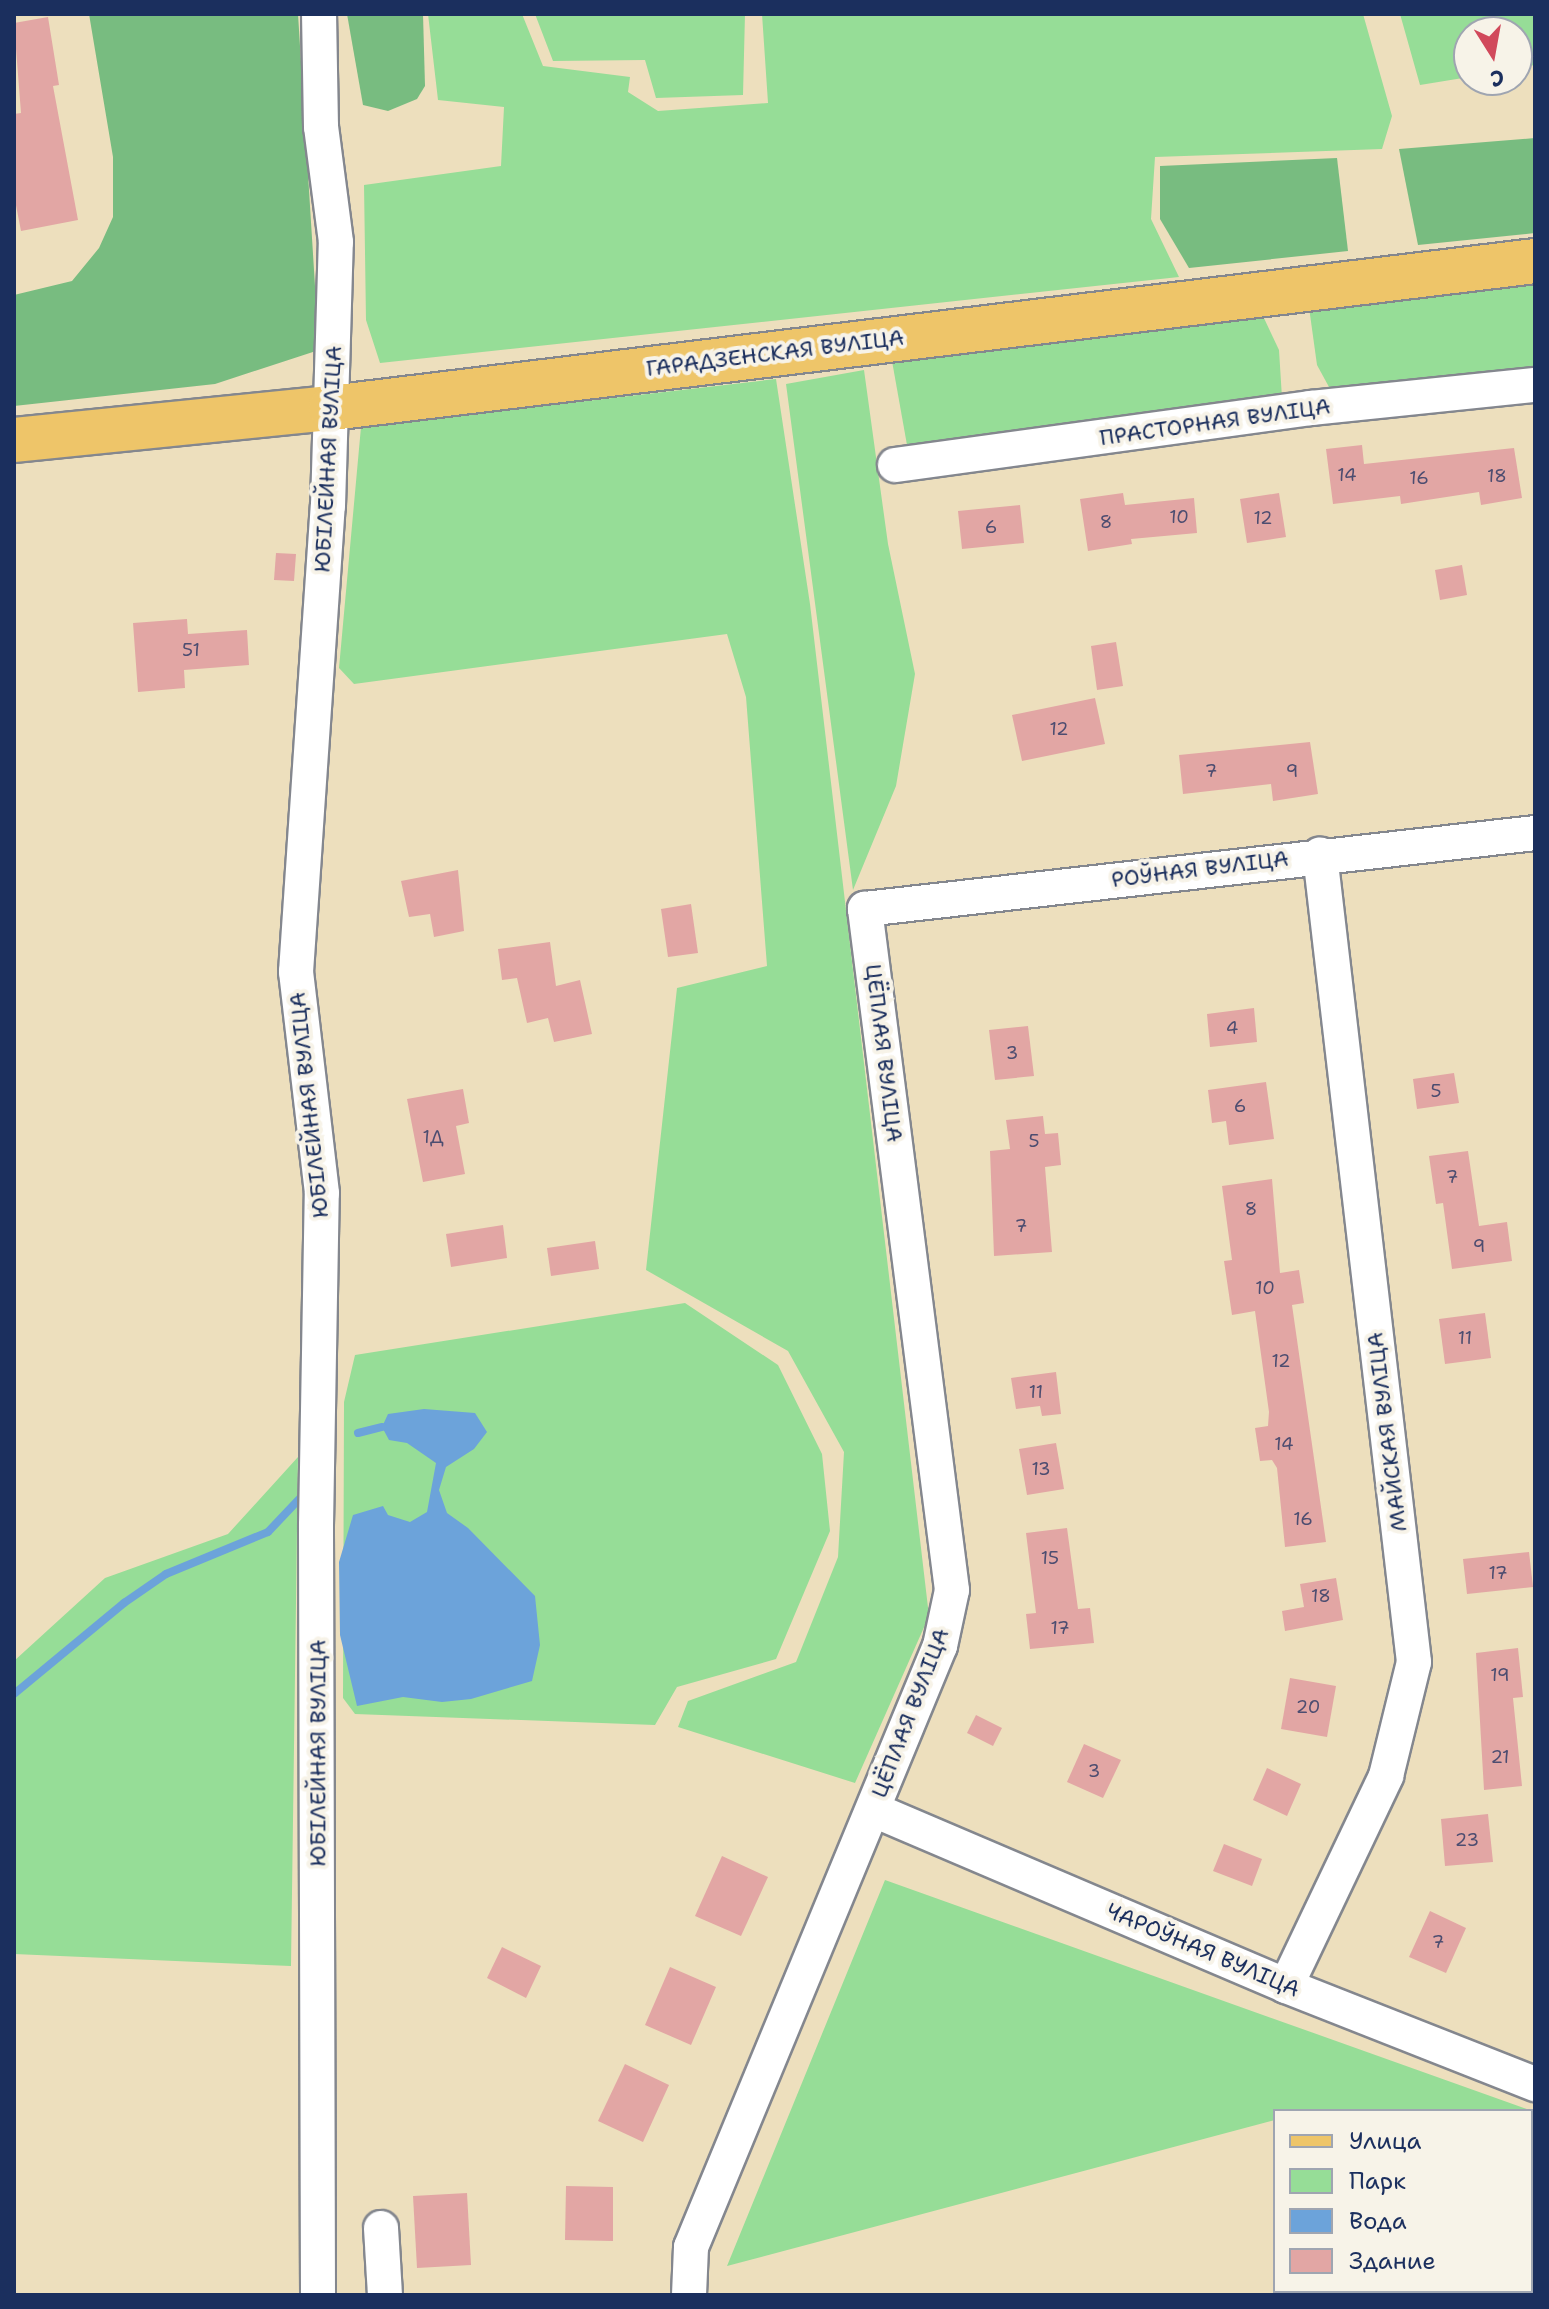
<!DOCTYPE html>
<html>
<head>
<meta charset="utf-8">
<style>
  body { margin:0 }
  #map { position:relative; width:1549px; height:2309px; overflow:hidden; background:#eddfbd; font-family:"Shantell Sans",sans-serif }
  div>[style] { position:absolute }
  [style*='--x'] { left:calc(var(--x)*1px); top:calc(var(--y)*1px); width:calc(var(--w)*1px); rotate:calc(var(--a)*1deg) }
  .green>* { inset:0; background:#96dd97 }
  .forest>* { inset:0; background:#78bc80 }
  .water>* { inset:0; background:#6ca3da }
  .stream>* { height:8px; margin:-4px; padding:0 4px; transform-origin:4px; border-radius:4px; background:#6ca3da }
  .building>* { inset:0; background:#e2a6a4 }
  .roads { filter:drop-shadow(2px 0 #84878e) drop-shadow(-2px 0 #84878e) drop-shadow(0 2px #84878e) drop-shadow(0 -2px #84878e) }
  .minor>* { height:34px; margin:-17px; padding:0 17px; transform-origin:17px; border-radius:17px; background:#fff }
  .major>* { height:44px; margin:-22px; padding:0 22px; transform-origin:22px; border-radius:22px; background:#eec569 }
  span { translate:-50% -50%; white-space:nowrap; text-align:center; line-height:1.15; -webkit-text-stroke:8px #f7f3e8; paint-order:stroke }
  .number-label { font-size:18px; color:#4d4d70 }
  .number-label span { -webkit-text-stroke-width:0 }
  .street-label { font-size:22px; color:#1b2f5e }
  .frame { position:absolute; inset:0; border:16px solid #1b2f5e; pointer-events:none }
  .legend { position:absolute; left:1273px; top:2109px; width:260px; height:184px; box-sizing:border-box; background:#f7f3e8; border:2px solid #9fa5b1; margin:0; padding:10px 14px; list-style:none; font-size:24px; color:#1b2f5e }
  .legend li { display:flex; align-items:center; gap:16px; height:40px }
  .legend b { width:40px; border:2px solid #9fa5b1 }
  .north { position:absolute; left:1453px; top:16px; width:80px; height:80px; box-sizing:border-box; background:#f7f3e8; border:2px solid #9fa5b1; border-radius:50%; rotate:169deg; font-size:22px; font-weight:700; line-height:32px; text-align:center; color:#1b2f5e }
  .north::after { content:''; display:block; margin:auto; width:28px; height:36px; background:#d1495b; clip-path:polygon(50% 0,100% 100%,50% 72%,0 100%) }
</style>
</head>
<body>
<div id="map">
  <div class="green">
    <div style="clip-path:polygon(428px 14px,522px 14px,543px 66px,630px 77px,628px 92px,658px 111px,768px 103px,762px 14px,1363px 14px,1392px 116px,1382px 149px,1155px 157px,1151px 219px,1179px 277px,380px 363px,366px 320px,364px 185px,501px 166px,504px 107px,438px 100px)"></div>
    <div style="clip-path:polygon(535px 14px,745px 14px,743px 95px,656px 98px,645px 60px,553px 61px)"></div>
    <div style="clip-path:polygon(1400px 14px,1535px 14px,1535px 65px,1517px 68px,1517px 32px,1469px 32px,1469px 77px,1420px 85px)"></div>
    <div style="clip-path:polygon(1535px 279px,1535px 374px,1335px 398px,1317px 365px,1308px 300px)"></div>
    <div style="clip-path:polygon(1263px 316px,1279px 350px,1282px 398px,907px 445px,892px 361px)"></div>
    <div style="clip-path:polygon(864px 370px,888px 544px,915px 674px,896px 786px,853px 890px,786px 384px)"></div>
    <div style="clip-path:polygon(776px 379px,810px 604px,929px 1616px,855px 1783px,678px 1727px,688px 1701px,796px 1662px,838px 1557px,844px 1452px,788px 1351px,646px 1270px,677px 988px,767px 966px,746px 697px,727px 634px,354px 684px,339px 668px,361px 427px)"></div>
    <div style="clip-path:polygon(685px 1303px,778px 1365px,822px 1454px,830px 1531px,776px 1659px,677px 1687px,655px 1725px,355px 1714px,343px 1698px,344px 1402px,355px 1355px)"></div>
    <div style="clip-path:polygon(298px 1457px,291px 1966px,14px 1954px,14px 1661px,105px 1578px,228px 1534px)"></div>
    <div style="clip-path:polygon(885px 1880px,1535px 2112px,1535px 2295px,1388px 2295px,1531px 2291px,1531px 2111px,1275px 2111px,1275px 2120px,727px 2266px)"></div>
  </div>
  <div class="forest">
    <div style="clip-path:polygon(89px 14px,298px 14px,319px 350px,215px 384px,14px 406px,14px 295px,72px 281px,99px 248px,113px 217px,113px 157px)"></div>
    <div style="clip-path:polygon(347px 14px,423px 14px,425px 86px,417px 99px,388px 111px,363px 105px)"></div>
    <div style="clip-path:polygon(1535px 138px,1535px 233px,1418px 245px,1399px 149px)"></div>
    <div style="clip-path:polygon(1337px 158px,1348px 251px,1189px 268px,1160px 219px,1160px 166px)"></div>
  </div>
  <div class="water">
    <div style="clip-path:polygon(424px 1409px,475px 1413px,487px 1432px,474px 1449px,446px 1467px,439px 1490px,447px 1513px,468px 1528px,535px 1596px,540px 1645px,532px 1681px,471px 1699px,442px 1702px,403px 1697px,357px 1706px,340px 1635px,339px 1562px,353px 1515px,383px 1506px,388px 1515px,410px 1522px,427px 1512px,436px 1463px,407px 1443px,389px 1440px,382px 1427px,388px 1414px)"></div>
  </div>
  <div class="stream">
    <div style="--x:358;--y:1433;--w:25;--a:-14"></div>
    <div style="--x:14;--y:1694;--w:143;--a:-39.6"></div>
    <div style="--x:124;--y:1603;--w:51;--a:-34.6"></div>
    <div style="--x:166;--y:1574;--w:110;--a:-22.4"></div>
    <div style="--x:268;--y:1532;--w:51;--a:-46.6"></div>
  </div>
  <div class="building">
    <div style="clip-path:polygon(48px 17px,59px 85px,53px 86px,78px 220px,21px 231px,14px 195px,14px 114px,21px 113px,14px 23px)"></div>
    <div style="clip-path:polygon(1362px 445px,1364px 464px,1514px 448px,1522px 498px,1481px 505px,1479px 492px,1401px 504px,1400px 496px,1333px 504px,1326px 449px)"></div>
    <div style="clip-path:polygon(1123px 493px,1125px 505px,1194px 498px,1197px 533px,1131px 539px,1132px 544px,1088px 551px,1080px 499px)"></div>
    <div style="clip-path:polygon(1279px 493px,1286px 537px,1247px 543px,1240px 499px)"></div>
    <div style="clip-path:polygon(1020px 505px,1024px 543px,962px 549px,958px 511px)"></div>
    <div style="clip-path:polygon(276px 553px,296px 554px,294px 581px,274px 580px)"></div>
    <div style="clip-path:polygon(1462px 565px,1467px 595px,1440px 600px,1435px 570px)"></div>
    <div style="clip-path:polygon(187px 619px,188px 634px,247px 630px,249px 665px,184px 670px,185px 688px,138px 692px,133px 623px)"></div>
    <div style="clip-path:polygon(1116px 642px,1123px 686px,1097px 690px,1091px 646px)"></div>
    <div style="clip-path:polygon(1095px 698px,1105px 744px,1022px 761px,1012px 715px)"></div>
    <div style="clip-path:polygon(1310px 742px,1318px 794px,1273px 801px,1271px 784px,1183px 794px,1179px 755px)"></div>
    <div style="clip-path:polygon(458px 870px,464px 931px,434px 937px,430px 914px,409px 917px,401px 881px)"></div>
    <div style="clip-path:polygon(691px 904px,698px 953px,668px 957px,661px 909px)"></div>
    <div style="clip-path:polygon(550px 942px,556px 986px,580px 980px,592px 1034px,554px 1042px,548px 1018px,527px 1023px,517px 978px,502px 980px,498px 949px)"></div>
    <div style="clip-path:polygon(1254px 1008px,1257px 1042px,1210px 1047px,1207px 1014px)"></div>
    <div style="clip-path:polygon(1028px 1026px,1034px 1076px,995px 1080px,989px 1030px)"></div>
    <div style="clip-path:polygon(1454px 1073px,1459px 1103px,1417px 1109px,1413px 1079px)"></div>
    <div style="clip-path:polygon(1266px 1082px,1274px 1139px,1229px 1145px,1226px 1121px,1212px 1123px,1208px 1090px)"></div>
    <div style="clip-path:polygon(463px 1089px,469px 1123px,456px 1126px,465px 1174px,423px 1182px,407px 1099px)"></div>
    <div style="clip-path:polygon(1043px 1116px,1045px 1134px,1058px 1133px,1061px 1165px,1045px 1167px,1052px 1252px,994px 1256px,990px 1151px,1010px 1149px,1006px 1120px)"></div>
    <div style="clip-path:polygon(1468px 1151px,1479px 1226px,1507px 1222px,1512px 1261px,1452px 1269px,1443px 1203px,1436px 1204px,1429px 1156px)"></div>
    <div style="clip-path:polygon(1272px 1179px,1280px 1273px,1299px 1270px,1304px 1303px,1292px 1305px,1326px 1542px,1285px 1547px,1277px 1468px,1272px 1460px,1260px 1461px,1255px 1428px,1268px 1426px,1269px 1412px,1255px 1311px,1232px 1315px,1224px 1261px,1232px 1260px,1222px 1186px)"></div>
    <div style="clip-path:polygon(503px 1225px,507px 1258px,451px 1267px,446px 1234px)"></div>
    <div style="clip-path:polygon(595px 1241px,599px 1269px,551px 1276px,547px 1248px)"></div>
    <div style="clip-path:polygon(1485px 1313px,1491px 1358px,1445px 1364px,1439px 1319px)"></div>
    <div style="clip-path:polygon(1056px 1372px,1061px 1414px,1042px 1416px,1040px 1406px,1016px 1409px,1011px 1378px)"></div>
    <div style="clip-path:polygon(1056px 1443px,1064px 1489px,1027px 1495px,1019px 1449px)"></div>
    <div style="clip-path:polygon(1067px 1528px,1078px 1609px,1090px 1608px,1094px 1643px,1030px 1649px,1026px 1614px,1036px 1613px,1026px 1533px)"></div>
    <div style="clip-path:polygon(1529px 1552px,1533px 1587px,1467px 1594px,1463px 1559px)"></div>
    <div style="clip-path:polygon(1336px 1578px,1343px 1620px,1285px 1631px,1282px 1611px,1304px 1607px,1300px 1584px)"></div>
    <div style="clip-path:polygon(1518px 1648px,1523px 1697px,1513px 1698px,1522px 1786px,1484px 1790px,1476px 1653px)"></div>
    <div style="clip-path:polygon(1290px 1678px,1336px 1686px,1327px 1737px,1281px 1729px)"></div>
    <div style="clip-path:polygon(976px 1715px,1002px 1728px,993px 1746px,967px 1733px)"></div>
    <div style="clip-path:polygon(1084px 1744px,1121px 1760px,1103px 1798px,1067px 1782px)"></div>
    <div style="clip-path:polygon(1267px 1768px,1301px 1784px,1287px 1816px,1253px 1800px)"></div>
    <div style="clip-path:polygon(1488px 1814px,1493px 1862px,1445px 1866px,1441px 1819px)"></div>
    <div style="clip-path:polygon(1224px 1844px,1262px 1859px,1252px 1886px,1213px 1871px)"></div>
    <div style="clip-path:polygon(722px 1856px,768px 1877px,741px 1936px,695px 1916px)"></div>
    <div style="clip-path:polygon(1430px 1911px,1466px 1928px,1446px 1973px,1409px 1957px)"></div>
    <div style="clip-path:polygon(502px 1947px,541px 1966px,526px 1998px,487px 1978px)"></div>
    <div style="clip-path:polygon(670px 1967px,716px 1987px,691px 2045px,645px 2025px)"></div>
    <div style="clip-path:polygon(625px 2064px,669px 2085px,643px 2142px,598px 2121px)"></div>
    <div style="clip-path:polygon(566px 2186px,613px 2187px,613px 2241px,565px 2240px)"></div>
    <div style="clip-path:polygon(467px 2193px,471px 2265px,417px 2268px,413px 2196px)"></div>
  </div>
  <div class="roads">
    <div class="minor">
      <div style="--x:895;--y:465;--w:420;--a:-7.8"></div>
      <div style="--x:1311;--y:408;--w:225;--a:-5.9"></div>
      <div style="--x:874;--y:1810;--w:448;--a:23.1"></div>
      <div style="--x:1286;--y:1986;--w:268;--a:21.5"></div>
      <div style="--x:1286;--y:1986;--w:233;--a:-64.5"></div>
      <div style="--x:1386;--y:1776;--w:117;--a:-76.2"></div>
      <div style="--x:1414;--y:1662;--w:813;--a:-96.64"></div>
      <div style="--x:381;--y:2228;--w:67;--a:86.6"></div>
      <div style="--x:318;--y:2295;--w:770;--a:-90.15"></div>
      <div style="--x:316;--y:1525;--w:332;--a:-89"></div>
      <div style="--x:322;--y:1193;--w:223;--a:-96.7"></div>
      <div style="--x:296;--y:972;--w:467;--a:-86.1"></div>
      <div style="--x:328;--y:506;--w:264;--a:-88.3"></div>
      <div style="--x:336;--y:242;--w:116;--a:-97.4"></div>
      <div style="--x:321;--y:127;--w:113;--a:-91"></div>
      <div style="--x:689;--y:2295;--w:48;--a:-87.6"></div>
      <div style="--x:691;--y:2247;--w:651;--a:-67.5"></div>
      <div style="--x:940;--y:1646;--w:57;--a:-77.9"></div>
      <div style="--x:952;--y:1590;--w:687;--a:-97.28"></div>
      <div style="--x:865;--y:909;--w:674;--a:-6.47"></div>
    </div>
    <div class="major">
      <div style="--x:14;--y:440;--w:319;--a:-5.8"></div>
      <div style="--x:331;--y:408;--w:1213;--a:-6.96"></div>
    </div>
  </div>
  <div class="number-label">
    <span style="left:1347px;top:475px">14</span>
    <span style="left:1497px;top:476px">18</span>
    <span style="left:1419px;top:478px">16</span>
    <span style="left:1179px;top:517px">10</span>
    <span style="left:1263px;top:518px">12</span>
    <span style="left:1106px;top:522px">8</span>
    <span style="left:991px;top:527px">6</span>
    <span style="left:191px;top:650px">51</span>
    <span style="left:1059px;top:729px">12</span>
    <span style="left:1211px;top:771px">7</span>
    <span style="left:1292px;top:771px">9</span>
    <span style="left:1232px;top:1028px">4</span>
    <span style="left:1012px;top:1053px">3</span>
    <span style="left:1436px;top:1091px">5</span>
    <span style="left:1240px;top:1106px">6</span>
    <span style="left:433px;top:1137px">1Д</span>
    <span style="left:1034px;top:1141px">5</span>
    <span style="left:1452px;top:1177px">7</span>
    <span style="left:1251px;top:1209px">8</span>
    <span style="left:1021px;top:1226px">7</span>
    <span style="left:1479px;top:1246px">9</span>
    <span style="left:1265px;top:1288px">10</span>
    <span style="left:1465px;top:1338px">11</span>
    <span style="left:1281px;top:1361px">12</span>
    <span style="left:1036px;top:1392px">11</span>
    <span style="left:1284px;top:1444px">14</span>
    <span style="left:1041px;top:1469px">13</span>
    <span style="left:1303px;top:1519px">16</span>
    <span style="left:1050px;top:1558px">15</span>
    <span style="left:1498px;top:1573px">17</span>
    <span style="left:1321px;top:1596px">18</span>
    <span style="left:1060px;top:1628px">17</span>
    <span style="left:1500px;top:1675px">19</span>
    <span style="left:1308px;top:1707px">20</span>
    <span style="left:1500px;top:1757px">21</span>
    <span style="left:1094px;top:1771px">3</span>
    <span style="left:1467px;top:1840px">23</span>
    <span style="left:1438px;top:1942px">7</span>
  </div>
  <div class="street-label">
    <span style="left:775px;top:353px;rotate:-7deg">ГАРАДЗЕНСКАЯ ВУЛІЦА</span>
    <span style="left:1215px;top:422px;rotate:-8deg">ПРАСТОРНАЯ ВУЛІЦА</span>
    <span style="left:328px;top:459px;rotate:-87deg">ЮБІЛЕЙНАЯ ВУЛІЦА</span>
    <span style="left:1200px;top:869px;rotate:-7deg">РОЎНАЯ ВУЛІЦА</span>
    <span style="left:884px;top:1053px;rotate:83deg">ЦЁПЛАЯ ВУЛІЦА</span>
    <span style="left:309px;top:1105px;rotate:-96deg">ЮБІЛЕЙНАЯ ВУЛІЦА</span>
    <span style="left:1387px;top:1432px;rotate:-97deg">МАЙСКАЯ ВУЛІЦА</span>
    <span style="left:910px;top:1713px;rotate:-69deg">ЦЁПЛАЯ ВУЛІЦА</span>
    <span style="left:318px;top:1753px;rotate:-90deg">ЮБІЛЕЙНАЯ ВУЛІЦА</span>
    <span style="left:1203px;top:1950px;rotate:23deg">ЧАРОЎНАЯ ВУЛІЦА</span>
  </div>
  <div class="frame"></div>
  <ul class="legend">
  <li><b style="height:10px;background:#eec569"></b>Улица</li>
  <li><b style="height:22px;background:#96dd97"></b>Парк</li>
  <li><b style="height:22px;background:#6ca3da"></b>Вода</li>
  <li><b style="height:22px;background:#e2a6a4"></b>Здание</li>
  </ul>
  <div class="north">С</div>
</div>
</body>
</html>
